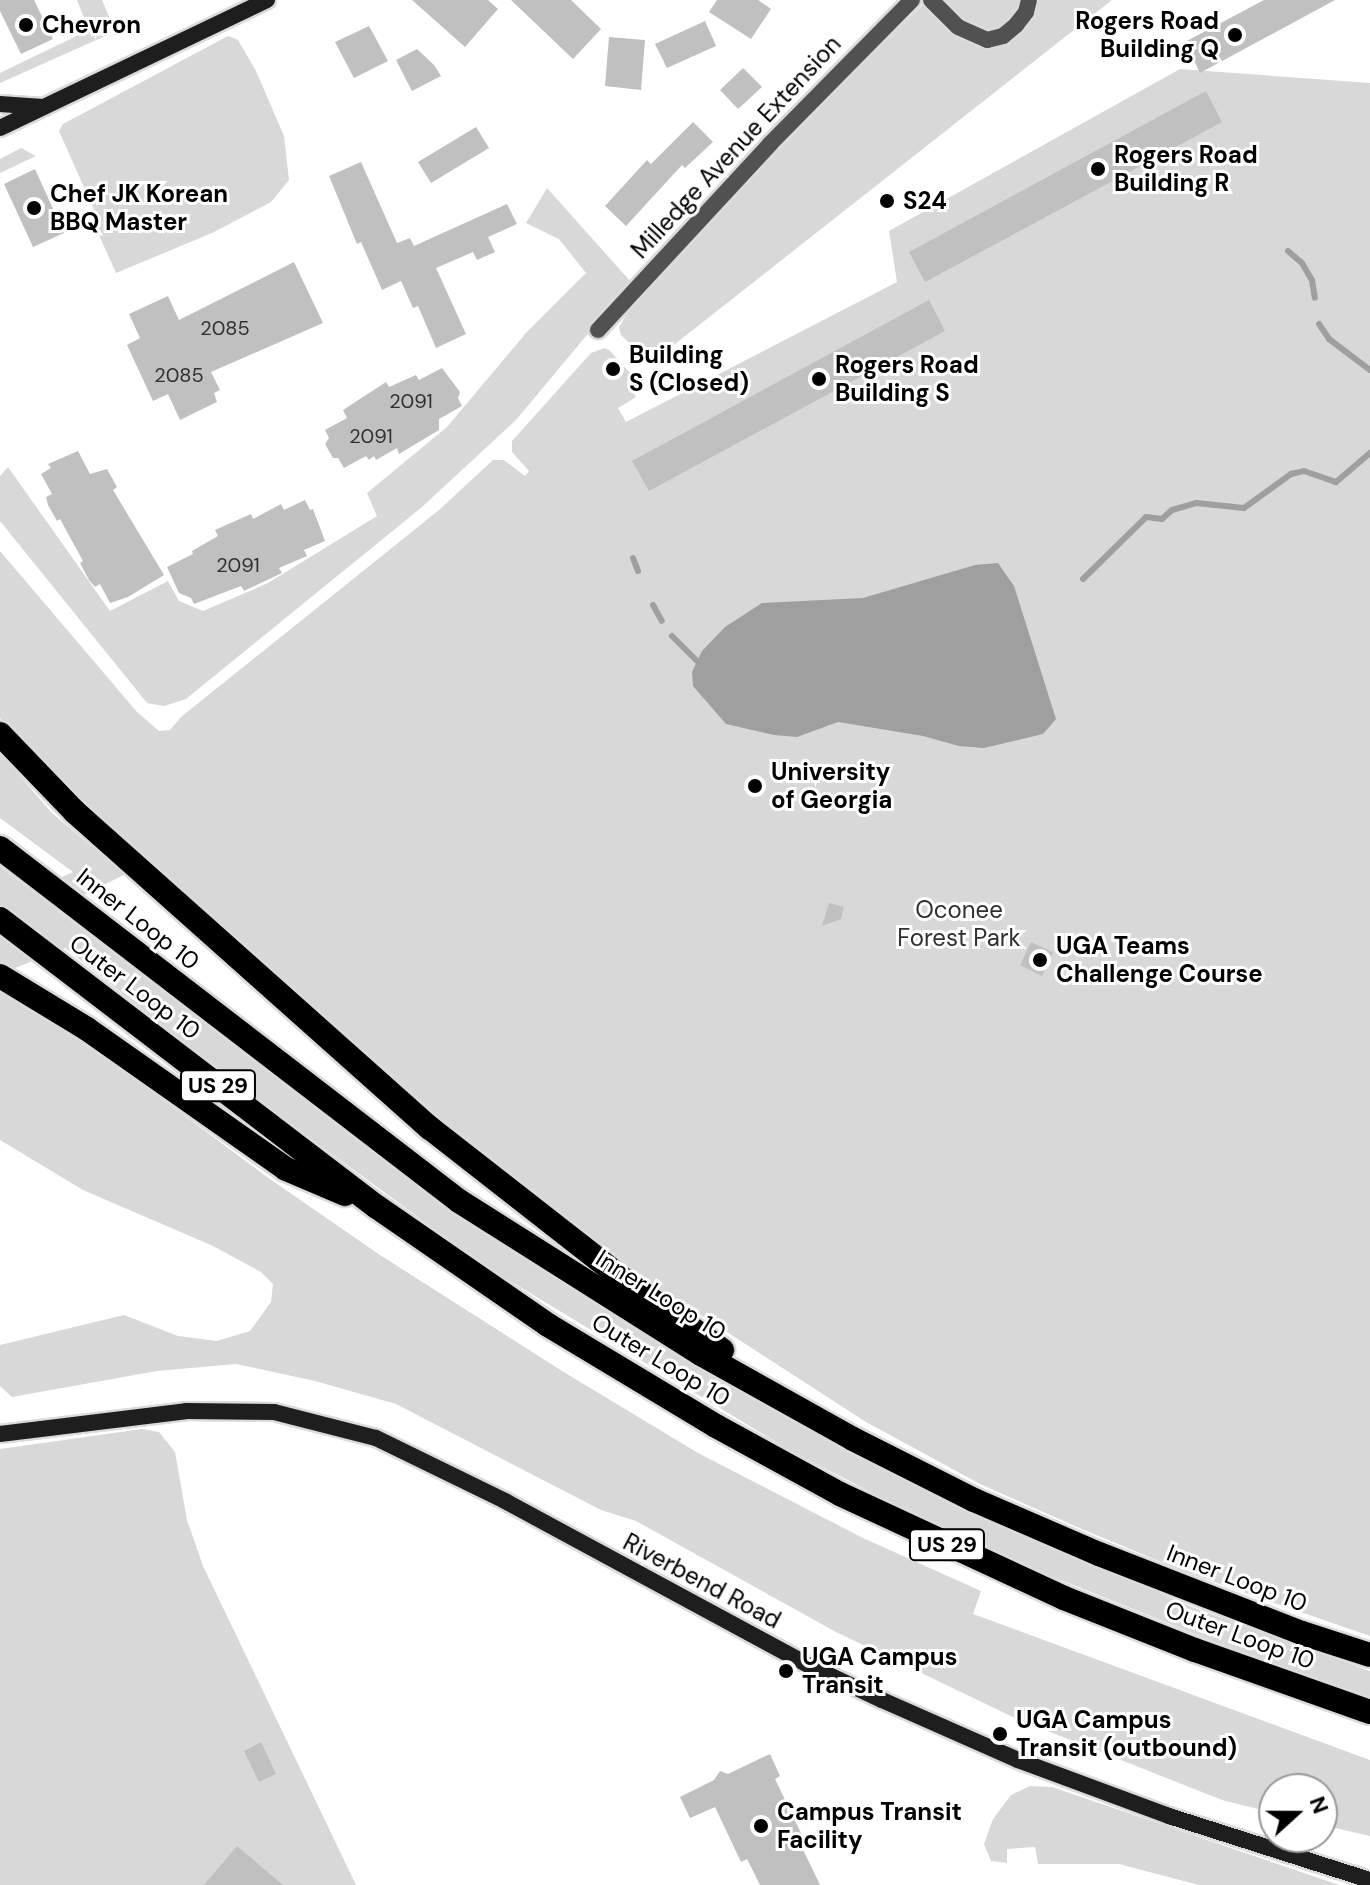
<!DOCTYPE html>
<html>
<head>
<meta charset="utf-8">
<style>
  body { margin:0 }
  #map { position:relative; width:1370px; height:1885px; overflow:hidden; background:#fff; font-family:"DM Sans",sans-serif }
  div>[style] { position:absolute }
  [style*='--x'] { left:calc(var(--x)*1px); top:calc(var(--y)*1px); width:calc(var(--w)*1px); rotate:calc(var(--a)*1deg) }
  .green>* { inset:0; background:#d8d8d8 }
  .water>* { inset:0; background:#9f9f9f }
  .stream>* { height:6px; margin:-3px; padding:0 3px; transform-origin:3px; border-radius:3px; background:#9f9f9f }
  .building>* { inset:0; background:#c0c0c0 }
  .roads { filter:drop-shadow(2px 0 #dbdbdb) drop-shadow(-2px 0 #dbdbdb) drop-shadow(0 2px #dbdbdb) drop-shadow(0 -2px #dbdbdb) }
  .street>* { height:16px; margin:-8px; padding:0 8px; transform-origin:8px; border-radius:8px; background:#515151 }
  .secondary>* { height:16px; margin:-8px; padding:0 8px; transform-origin:8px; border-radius:8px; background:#1e1e1e }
  .highway>* { height:24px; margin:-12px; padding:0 12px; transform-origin:12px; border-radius:12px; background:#000 }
  .dots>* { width:22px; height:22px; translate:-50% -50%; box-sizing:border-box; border:4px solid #fff; border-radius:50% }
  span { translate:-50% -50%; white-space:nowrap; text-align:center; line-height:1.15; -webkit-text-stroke:6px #fff; paint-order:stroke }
  .number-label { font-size:20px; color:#303030 }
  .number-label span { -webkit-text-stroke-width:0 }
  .shield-label span { padding:2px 6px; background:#fff; border:2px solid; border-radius:6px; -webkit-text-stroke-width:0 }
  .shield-label { font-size:22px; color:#000; font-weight:700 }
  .poi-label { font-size:24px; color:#000; font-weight:700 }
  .right { translate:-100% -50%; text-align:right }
  .left { translate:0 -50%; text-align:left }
  .street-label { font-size:24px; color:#000 }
  .park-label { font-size:24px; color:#2f2f2f }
  .north { position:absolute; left:1258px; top:1773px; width:80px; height:80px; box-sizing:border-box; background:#fff; border:2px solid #999; border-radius:50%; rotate:69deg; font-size:22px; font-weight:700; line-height:32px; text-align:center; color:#000 }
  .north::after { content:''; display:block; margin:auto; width:28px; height:36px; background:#000; clip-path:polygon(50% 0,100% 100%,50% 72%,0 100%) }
</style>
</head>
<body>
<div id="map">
  <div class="green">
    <div style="clip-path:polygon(77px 0,102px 0,110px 19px,103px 37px,0 83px,0 73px,89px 30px)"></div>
    <div style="clip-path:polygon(928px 0,1112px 0,656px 359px,645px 359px,621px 335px,619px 327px,634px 303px,863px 62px)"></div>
    <div style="clip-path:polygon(228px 36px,238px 40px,256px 71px,284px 136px,289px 180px,271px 202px,212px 233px,116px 273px,94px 224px,99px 221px,59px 131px,63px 124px)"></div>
    <div style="clip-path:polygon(1180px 69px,1370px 83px,1370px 1636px,1185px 1572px,1077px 1527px,980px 1484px,866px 1422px,651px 1283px,524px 1190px,286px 986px,150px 862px,55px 909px,346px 1131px,500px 1243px,623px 1322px,739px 1391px,952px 1503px,1192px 1607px,1370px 1671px,1370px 1699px,1217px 1643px,1051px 1576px,921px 1518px,791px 1451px,482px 1264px,238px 1085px,65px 948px,0 974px,0 867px,32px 891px,73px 872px,0 818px,0 753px,51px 812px,104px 857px,128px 844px,43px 766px,0 718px,0 551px,137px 712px,159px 731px,170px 730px,181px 717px,439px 510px,493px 460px,504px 460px,525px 476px,529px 471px,512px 452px,512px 441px,591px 353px,605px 348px,610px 351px,633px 376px,627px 381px,636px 397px,618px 408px,626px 422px,897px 282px,889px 231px)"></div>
    <div style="clip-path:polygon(21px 148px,36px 156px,0 173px,0 159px)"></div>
    <div style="clip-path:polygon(547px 188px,631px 282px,516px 420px,422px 507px,186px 699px,164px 706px,147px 703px,0 521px,0 476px,8px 467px,110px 611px,168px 581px,179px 601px,203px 611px,268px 583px,377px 516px,367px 493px,447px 427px,526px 333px,586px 273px,559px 239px,526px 223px)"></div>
    <div style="clip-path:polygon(0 991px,68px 1029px,267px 1177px,380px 1255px,562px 1371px,698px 1453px,863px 1538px,981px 1591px,973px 1614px,1370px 1760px,1370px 1836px,1322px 1825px,1322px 1789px,1274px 1789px,1274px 1813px,1222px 1800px,1015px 1718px,836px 1632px,636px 1521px,601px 1510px,396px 1404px,315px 1381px,236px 1364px,157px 1371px,12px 1397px,0 1386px,0 1345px,124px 1315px,178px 1336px,217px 1341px,250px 1331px,271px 1302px,273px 1284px,261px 1272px,213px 1246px,83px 1190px,0 1140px)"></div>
    <div style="clip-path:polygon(142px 1429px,159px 1432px,175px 1452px,187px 1520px,203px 1566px,356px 1885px,0 1885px,0 1449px)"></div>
    <div style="clip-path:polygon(1030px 1786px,1052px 1787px,1339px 1885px,1199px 1885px,1119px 1864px,1038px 1864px,1035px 1847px,1007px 1849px,1007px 1863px,991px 1861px,984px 1844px,993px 1819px,1011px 1795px)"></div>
  </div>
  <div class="water">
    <div style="clip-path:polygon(998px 563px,1014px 586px,1056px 719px,1043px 734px,984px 748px,959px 746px,923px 736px,838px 722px,797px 737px,774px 735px,726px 724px,693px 686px,692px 672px,702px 651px,725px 627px,762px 603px,863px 598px,975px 565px)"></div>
  </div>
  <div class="stream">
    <div style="--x:1288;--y:251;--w:18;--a:41"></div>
    <div style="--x:1302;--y:263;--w:20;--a:60"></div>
    <div style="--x:1312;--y:280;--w:18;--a:81"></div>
    <div style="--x:1319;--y:324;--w:18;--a:56"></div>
    <div style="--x:1329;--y:339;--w:51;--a:37.1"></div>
    <div style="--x:633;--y:558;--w:14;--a:69"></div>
    <div style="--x:1083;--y:579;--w:88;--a:-44.5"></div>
    <div style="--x:1146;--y:517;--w:16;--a:7"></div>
    <div style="--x:1162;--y:519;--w:13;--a:-42"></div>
    <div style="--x:1172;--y:510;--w:25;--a:-16"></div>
    <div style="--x:1196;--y:503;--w:48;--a:5.9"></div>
    <div style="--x:1244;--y:508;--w:58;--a:-35.9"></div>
    <div style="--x:1291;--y:474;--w:13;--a:-13"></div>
    <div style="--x:1304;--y:471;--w:34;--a:19"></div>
    <div style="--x:1336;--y:482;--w:45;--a:-40.5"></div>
    <div style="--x:653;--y:605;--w:18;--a:61"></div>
    <div style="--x:672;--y:636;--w:35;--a:45"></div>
  </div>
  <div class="building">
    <div style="clip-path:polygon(0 0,34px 0,53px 39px,21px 54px,0 11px)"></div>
    <div style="clip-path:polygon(412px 0,488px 0,498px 9px,465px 47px)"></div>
    <div style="clip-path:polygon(511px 0,571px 0,601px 29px,573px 59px)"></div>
    <div style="clip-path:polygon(717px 0,758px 0,771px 9px,751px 39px,709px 12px)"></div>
    <div style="clip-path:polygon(1264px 0,1335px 0,1200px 73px,1185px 42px)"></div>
    <div style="clip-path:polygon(705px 21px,716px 46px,667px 68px,655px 44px)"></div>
    <div style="clip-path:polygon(369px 26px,388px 61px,354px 78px,335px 42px)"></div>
    <div style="clip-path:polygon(609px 37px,645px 40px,641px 90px,605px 86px)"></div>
    <div style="clip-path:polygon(417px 49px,434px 65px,441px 76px,412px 91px,396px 60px)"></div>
    <div style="clip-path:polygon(743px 68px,762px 87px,738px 109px,720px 90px)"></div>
    <div style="clip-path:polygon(1206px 91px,1222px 122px,925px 282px,909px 252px)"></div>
    <div style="clip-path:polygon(693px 122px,713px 142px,685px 168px,682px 165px,626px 226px,605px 206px,647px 160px,651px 164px)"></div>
    <div style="clip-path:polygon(476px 127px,489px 148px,431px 183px,418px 162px)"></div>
    <div style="clip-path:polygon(361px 162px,397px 243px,410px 238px,414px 246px,507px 204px,517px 224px,488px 237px,495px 252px,477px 260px,473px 252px,436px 268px,466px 334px,436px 348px,418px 306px,413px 308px,401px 281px,382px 290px,361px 242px,357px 244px,329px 176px)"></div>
    <div style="clip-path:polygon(35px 169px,64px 233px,33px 247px,4px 184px)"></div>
    <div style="clip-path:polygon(294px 262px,323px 323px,211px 372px,220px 390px,214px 393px,217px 402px,180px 420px,168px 394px,153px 401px,127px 345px,140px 338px,129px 314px,168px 296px,179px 320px)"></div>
    <div style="clip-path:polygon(929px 300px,945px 331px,649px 491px,632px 461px)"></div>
    <div style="clip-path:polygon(442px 368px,460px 392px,458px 398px,462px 406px,439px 419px,439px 430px,399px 454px,397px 448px,376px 460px,374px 456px,369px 460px,366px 456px,344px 468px,338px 458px,333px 458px,325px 444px,329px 438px,325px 430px,347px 418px,343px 410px,386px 382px,389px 387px,416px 375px,419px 380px)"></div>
    <div style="clip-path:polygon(78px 451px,90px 474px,107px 469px,117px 487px,113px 490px,164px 575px,128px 597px,110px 603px,100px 584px,95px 587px,89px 580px,80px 563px,83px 561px,60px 519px,57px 521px,48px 505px,46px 497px,52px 494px,41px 474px,51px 468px,48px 464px)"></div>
    <div style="clip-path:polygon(305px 500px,310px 510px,313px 509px,325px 541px,304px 550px,307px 556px,279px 568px,282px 573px,244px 591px,241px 586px,194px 604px,191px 598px,179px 593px,167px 567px,193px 554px,192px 551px,218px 536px,215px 530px,251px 514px,253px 519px,281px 504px,284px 510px)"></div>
    <div style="clip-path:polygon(829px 903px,844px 907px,841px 919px,822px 926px)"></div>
    <div style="clip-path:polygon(1031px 942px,1053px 952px,1042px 976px,1020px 965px)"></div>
    <div style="clip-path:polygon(261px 1742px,276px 1774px,259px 1782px,244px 1751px)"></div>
    <div style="clip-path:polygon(770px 1754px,780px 1776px,775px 1779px,801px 1833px,796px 1835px,820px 1885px,760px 1885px,747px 1859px,741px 1862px,715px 1807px,690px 1818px,680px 1797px,714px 1780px,720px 1771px,728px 1774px)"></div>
    <div style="clip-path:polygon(237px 1846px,283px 1885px,204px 1885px)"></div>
  </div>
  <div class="roads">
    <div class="street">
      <div style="--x:931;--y:0;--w:38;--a:45"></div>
      <div style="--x:958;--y:27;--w:32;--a:24"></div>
      <div style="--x:987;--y:40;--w:16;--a:-14"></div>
      <div style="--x:1003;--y:36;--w:17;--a:-40"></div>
      <div style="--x:1016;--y:25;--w:16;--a:-52"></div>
      <div style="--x:1026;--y:12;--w:12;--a:-76"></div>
      <div style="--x:598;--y:330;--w:253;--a:-47.2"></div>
      <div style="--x:770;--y:144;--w:202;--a:-45.4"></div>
    </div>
    <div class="secondary">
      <div style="--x:0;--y:104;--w:43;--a:4"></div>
      <div style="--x:0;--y:128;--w:296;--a:-25.6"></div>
      <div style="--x:0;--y:1434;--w:187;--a:-7"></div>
      <div style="--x:186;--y:1411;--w:88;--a:0.7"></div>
      <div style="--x:274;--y:1412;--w:105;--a:14.3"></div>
      <div style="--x:376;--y:1438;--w:144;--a:26"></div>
      <div style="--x:505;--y:1501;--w:347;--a:28.4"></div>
      <div style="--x:810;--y:1666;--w:80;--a:25.3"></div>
      <div style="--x:882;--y:1700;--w:149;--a:23.8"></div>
      <div style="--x:1018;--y:1760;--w:161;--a:20.3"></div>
      <div style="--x:1169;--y:1816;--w:211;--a:17.7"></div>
    </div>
    <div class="highway">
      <div style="--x:0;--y:734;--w:108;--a:46.1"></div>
      <div style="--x:75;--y:812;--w:475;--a:41.7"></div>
      <div style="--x:430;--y:1128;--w:260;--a:38"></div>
      <div style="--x:635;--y:1288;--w:107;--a:35.5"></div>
      <div style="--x:0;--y:848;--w:579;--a:37.56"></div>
      <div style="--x:459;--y:1201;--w:286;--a:32.3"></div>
      <div style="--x:701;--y:1354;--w:174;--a:29.2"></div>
      <div style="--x:853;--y:1439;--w:136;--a:26.8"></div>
      <div style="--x:974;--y:1500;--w:136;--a:23.4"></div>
      <div style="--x:1099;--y:1554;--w:218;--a:21.3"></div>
      <div style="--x:1302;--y:1633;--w:71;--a:17.9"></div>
      <div style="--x:0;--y:919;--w:474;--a:37.4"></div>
      <div style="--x:377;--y:1207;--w:208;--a:34.6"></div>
      <div style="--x:548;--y:1325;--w:196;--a:31"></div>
      <div style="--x:716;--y:1426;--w:141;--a:28.7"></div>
      <div style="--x:840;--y:1494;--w:247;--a:24.9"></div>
      <div style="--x:1064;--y:1598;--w:141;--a:21.7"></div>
      <div style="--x:1195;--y:1650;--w:186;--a:19.5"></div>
      <div style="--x:0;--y:976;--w:102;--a:31.3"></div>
      <div style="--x:87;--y:1029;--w:243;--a:35.1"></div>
      <div style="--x:286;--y:1169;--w:64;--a:23"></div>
    </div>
  </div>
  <div class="dots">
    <div style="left:26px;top:25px;background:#000"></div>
    <div style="left:1235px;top:35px;background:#000"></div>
    <div style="left:1098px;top:169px;background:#000"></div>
    <div style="left:887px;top:201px;background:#000"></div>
    <div style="left:34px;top:208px;background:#000"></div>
    <div style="left:613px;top:369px;background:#000"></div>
    <div style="left:819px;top:379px;background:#000"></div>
    <div style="left:755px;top:786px;background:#000"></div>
    <div style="left:1040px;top:960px;background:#000"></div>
    <div style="left:786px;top:1671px;background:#000"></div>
    <div style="left:1000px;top:1734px;background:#000"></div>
    <div style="left:761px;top:1826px;background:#000"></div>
  </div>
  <div class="number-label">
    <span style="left:225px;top:328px">2085</span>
    <span style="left:179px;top:375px">2085</span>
    <span style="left:411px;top:401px">2091</span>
    <span style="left:371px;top:436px">2091</span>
    <span style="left:238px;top:565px">2091</span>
  </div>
  <div class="shield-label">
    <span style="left:218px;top:1086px">US 29</span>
    <span style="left:947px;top:1545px">US 29</span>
  </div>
  <div class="poi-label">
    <span class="right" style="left:1219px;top:35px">Rogers Road<br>Building Q</span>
    <span class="left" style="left:42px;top:25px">Chevron</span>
    <span class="left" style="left:1114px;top:169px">Rogers Road<br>Building R</span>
    <span class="left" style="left:50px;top:208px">Chef JK Korean<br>BBQ Master</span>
    <span class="left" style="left:903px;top:201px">S24</span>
    <span class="left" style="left:629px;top:369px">Building<br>S (Closed)</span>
    <span class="left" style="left:835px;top:379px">Rogers Road<br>Building S</span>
    <span class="left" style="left:771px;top:786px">University<br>of Georgia</span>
    <span class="left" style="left:1056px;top:960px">UGA Teams<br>Challenge Course</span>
    <span class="left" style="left:802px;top:1671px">UGA Campus<br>Transit</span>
    <span class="left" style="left:1016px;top:1734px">UGA Campus<br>Transit (outbound)</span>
    <span class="left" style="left:777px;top:1826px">Campus Transit<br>Facility</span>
  </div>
  <div class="street-label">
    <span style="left:736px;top:147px;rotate:-47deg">Milledge Avenue Extension</span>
    <span style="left:138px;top:919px;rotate:38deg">Inner Loop 10</span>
    <span style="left:135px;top:987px;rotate:37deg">Outer Loop 10</span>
    <span style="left:661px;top:1295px;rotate:32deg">Inner Loop 10</span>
    <span style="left:661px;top:1360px;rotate:31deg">Outer Loop 10</span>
    <span style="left:1237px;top:1578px;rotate:21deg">Inner Loop 10</span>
    <span style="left:702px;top:1581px;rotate:28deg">Riverbend Road</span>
    <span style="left:1240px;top:1635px;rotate:20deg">Outer Loop 10</span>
  </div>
  <div class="park-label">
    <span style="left:959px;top:924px">Oconee<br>Forest Park</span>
  </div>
  <div class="north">N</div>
</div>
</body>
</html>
